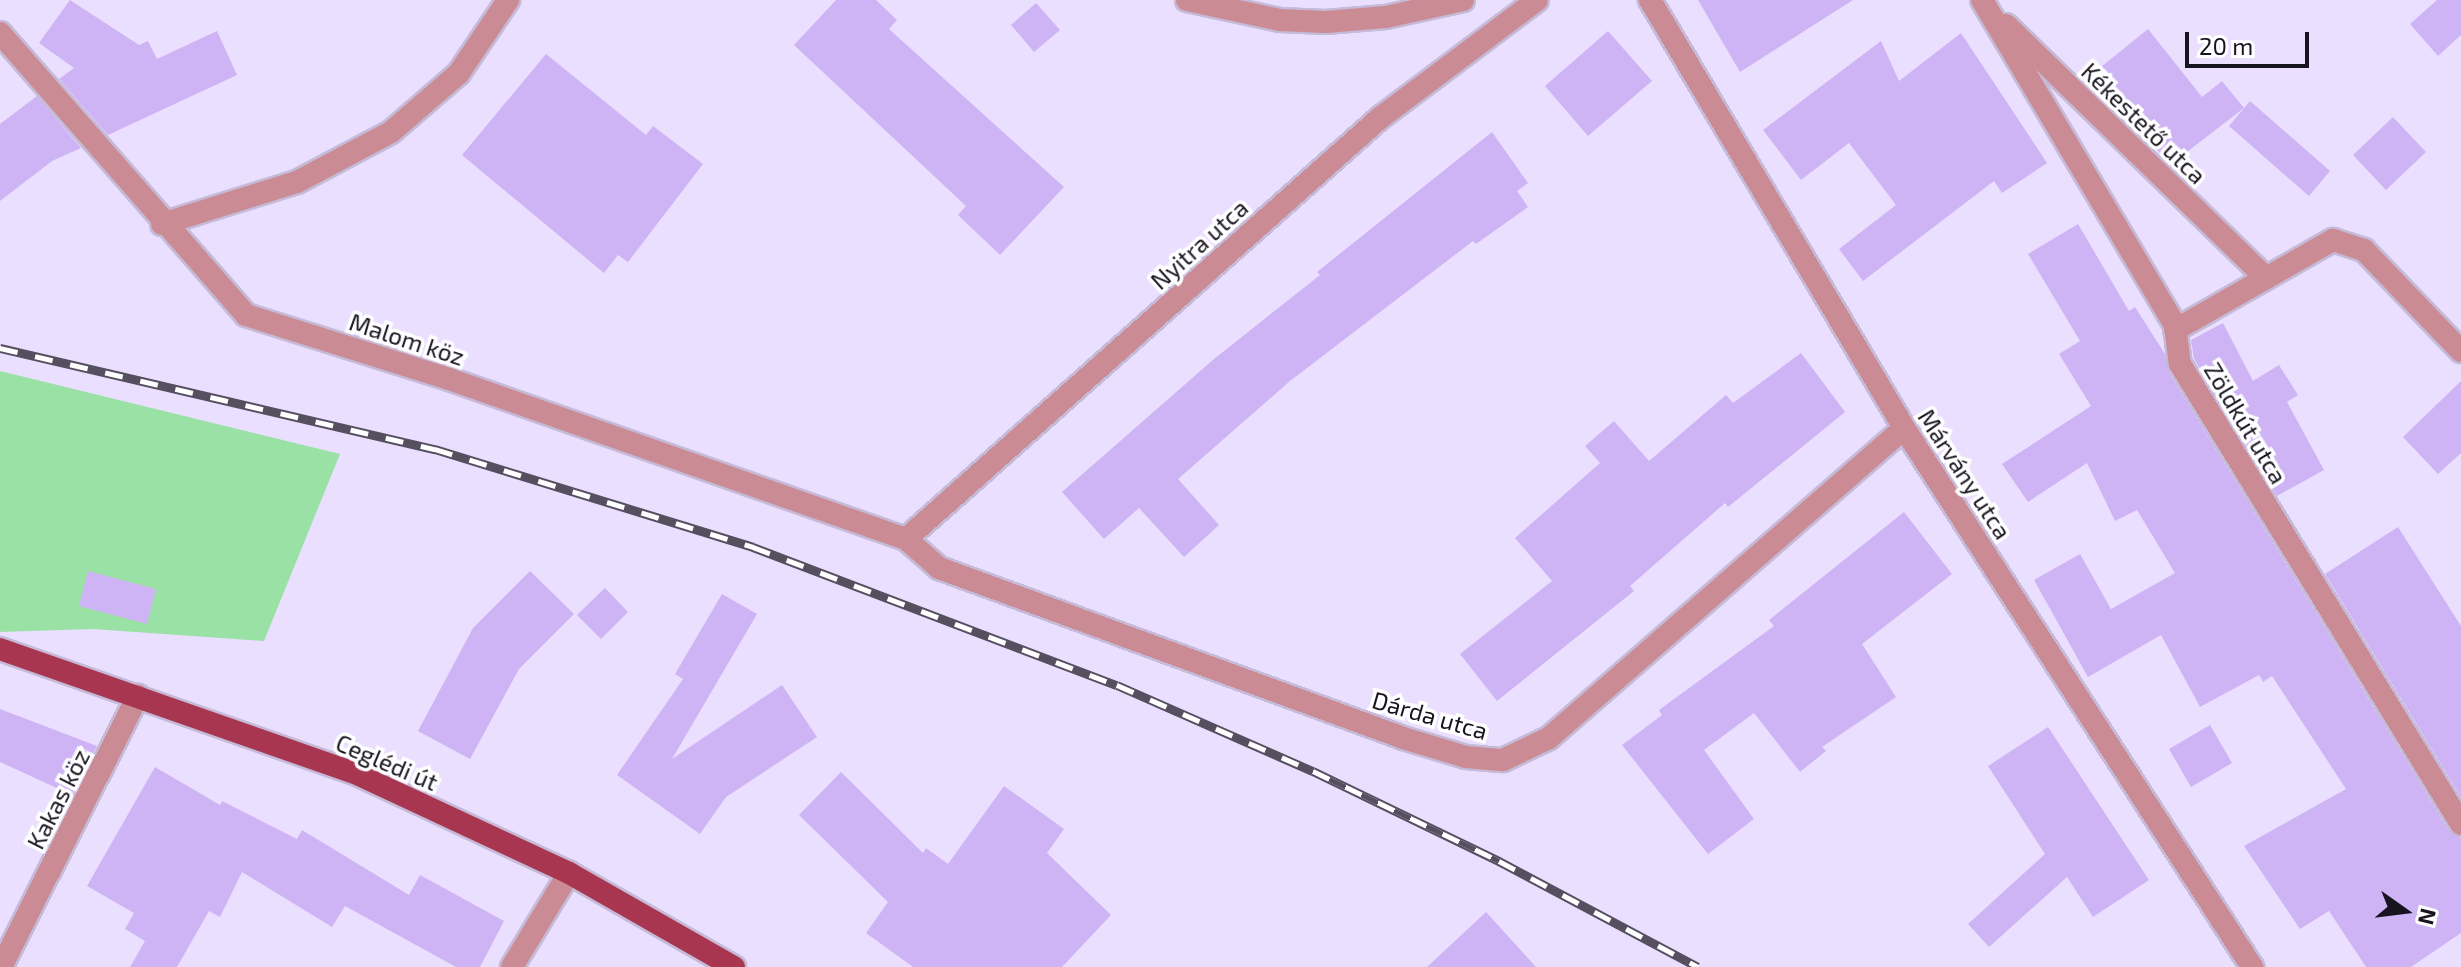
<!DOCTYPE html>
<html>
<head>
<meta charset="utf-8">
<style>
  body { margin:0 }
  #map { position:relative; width:2461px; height:967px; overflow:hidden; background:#ebdfff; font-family:"Exo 2",sans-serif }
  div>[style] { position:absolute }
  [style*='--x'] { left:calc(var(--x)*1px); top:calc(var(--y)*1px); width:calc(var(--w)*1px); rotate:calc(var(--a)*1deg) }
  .green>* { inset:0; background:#99e1a4 }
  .building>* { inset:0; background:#ceb4f4 }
  .roads { filter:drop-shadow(2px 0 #c5bad7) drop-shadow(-2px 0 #c5bad7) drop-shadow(0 2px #c5bad7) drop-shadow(0 -2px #c5bad7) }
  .minor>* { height:22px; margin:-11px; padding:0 11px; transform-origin:11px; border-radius:11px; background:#cb8b94 }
  .primary>* { height:22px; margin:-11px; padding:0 11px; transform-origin:11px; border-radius:11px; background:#a93651 }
  .rail>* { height:9px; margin-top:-4.5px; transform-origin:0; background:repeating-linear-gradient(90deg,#fff 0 18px,#554f60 0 36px); box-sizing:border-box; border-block:2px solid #554f60 }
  span { translate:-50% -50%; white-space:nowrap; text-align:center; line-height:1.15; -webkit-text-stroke:7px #fff; paint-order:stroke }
  .street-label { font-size:24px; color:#18141f }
  .north { position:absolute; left:2365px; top:871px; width:80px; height:80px; -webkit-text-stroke:6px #fff; paint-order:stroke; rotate:104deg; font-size:22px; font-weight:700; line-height:32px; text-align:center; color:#18141f }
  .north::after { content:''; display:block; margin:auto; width:28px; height:36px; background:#18141f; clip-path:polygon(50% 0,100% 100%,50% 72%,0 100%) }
  .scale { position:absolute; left:2185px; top:32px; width:124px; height:36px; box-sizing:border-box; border:4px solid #18141f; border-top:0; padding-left:10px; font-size:24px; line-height:28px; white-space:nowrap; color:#18141f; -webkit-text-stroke:6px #fff; paint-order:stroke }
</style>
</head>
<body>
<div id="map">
  <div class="green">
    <div style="clip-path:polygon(0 371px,340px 454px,264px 641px,93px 629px,0 632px)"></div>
  </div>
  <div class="building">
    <div style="clip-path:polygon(70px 0,139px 45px,148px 41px,157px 59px,217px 31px,237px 75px,108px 135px,59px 79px,74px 68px,39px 43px)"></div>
    <div style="clip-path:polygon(836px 0,876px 0,897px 20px,889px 29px,1064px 187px,1000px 255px,958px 215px,966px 206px,794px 45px)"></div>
    <div style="clip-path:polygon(1698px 0,1853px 0,1740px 72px)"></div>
    <div style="clip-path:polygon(2437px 0,2461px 0,2461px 35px,2438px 56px,2410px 24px)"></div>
    <div style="clip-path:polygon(1036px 3px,1060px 30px,1034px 52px,1011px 25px)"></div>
    <div style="clip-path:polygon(2148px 29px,2202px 97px,2222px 81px,2244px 108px,2170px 165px,2122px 108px,2116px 113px,2086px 79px)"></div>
    <div style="clip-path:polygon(1608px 31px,1652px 81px,1588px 136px,1545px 86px)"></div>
    <div style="clip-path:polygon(1961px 33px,2047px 163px,2002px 193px,1994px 181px,1863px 281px,1839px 249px,1896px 205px,1849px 143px,1801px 180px,1763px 130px,1881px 41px,1899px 81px)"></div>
    <div style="clip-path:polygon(546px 54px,646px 135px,653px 126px,703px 164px,628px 262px,618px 255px,604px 273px,462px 155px)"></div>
    <div style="clip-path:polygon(37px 96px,81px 148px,52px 161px,0 201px,0 124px)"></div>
    <div style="clip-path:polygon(2250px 101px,2330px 171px,2309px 196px,2229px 126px)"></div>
    <div style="clip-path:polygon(2393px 117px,2426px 152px,2386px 190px,2353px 155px)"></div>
    <div style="clip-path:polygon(1492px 132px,1528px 183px,1517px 191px,1528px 207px,1476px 244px,1473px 241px,1290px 381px,1178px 479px,1219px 525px,1184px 557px,1139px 508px,1104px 539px,1062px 492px,1214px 359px,1320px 275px,1317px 272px)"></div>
    <div style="clip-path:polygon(2078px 224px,2129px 311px,2135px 307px,2165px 354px,2168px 371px,2449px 831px,2461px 838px,2461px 933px,2411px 967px,2366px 967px,2329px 911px,2300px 929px,2244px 846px,2346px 789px,2272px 676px,2263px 682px,2259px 675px,2200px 707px,2161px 635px,2088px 677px,2034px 580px,2080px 554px,2111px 609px,2175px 573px,2137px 510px,2115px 521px,2087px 463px,2028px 502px,2002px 464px,2091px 406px,2059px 354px,2080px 341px,2028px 254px)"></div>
    <div style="clip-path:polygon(2223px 323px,2253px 381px,2279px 365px,2298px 395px,2287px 402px,2324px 470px,2277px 496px,2194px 359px,2191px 340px)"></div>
    <div style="clip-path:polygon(1801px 353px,1845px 412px,1728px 507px,1725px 503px,1630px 586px,1634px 591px,1497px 701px,1460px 654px,1552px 581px,1515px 538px,1600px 463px,1585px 446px,1614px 421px,1649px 461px,1726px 395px,1733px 403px)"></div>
    <div style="clip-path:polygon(2461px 381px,2461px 453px,2438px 474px,2403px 437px)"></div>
    <div style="clip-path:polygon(1904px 512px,1952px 574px,1862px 644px,1896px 697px,1822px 747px,1826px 751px,1800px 772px,1754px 713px,1704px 750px,1754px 819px,1708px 854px,1622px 745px,1662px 715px,1659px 710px,1774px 626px,1769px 620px)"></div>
    <div style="clip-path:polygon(2398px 527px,2461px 626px,2461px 797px,2325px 574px)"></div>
    <div style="clip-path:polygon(88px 571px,156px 589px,147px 624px,79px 606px)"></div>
    <div style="clip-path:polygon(530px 571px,574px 614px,519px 669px,470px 759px,418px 731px,473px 628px)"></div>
    <div style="clip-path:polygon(605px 588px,628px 612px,601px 639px,577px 615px)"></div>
    <div style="clip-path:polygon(722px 594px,757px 614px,672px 759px,782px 685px,817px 737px,726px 797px,700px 834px,617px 775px,683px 679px,675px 674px)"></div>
    <div style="clip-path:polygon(0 709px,97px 746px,72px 795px,0 762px)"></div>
    <div style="clip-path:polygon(2210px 725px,2232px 763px,2191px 787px,2169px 749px)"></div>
    <div style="clip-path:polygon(2048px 727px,2149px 880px,2093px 917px,2067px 877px,1989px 947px,1968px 924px,2045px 854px,1988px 766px)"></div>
    <div style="clip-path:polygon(155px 767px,220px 805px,222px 801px,297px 839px,302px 830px,409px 895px,420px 875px,504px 921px,480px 967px,456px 967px,345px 906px,332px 927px,242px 872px,220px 917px,209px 911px,177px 967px,130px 967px,145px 941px,125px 929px,134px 913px,87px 886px)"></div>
    <div style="clip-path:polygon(841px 772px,923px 853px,926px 848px,948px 864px,1004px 786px,1064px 829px,1047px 853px,1111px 915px,1062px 967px,913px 967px,866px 933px,888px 902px,799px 815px)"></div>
    <div style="clip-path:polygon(1486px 912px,1536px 967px,1427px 967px)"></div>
  </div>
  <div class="roads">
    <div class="minor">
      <div style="--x:1187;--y:0;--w:95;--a:12.1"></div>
      <div style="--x:1280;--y:20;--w:46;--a:2.5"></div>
      <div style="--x:1326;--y:22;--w:60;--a:-4.8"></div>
      <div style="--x:1386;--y:17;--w:79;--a:-12.4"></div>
      <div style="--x:1650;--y:0;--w:498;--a:59.3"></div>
      <div style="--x:1904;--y:428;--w:642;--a:57.15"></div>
      <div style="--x:1982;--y:0;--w:378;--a:59.3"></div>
      <div style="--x:2175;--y:325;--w:39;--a:83"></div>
      <div style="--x:2180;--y:364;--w:539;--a:58.58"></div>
      <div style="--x:2006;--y:25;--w:363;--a:44.2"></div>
      <div style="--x:0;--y:33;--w:374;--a:48.9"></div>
      <div style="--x:246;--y:315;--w:213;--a:17.5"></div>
      <div style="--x:449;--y:379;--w:484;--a:19.3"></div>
      <div style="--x:906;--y:539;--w:44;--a:41.3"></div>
      <div style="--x:939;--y:568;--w:494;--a:20.1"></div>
      <div style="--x:1403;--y:738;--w:66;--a:16.8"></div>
      <div style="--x:1466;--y:757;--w:37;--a:5"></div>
      <div style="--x:1503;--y:760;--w:51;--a:-25.6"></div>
      <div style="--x:1549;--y:738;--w:471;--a:-41.1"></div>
      <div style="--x:162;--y:224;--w:141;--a:-17.3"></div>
      <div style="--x:297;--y:182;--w:106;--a:-28"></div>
      <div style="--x:391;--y:132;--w:90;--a:-40.9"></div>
      <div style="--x:459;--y:73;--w:88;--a:-56.1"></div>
      <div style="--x:2175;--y:330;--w:182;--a:-29.7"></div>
      <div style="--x:2333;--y:240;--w:33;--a:18"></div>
      <div style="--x:2364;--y:250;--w:140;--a:46.2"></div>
      <div style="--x:906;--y:539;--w:634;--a:-41.61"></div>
      <div style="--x:1380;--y:118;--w:196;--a:-36.9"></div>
      <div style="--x:1;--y:967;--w:304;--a:-63.2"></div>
      <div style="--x:512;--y:967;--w:110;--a:-58.8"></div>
    </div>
    <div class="primary">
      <div style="--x:0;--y:649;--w:380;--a:19.3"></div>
      <div style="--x:359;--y:775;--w:232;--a:25"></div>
      <div style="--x:569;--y:873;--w:190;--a:29.7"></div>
    </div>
  </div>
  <div class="rail">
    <div style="--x:0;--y:348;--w:447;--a:13.1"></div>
    <div style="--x:435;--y:449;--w:333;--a:17.1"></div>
    <div style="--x:753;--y:547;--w:389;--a:20.8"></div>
    <div style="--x:1117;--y:685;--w:214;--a:23.7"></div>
    <div style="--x:1313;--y:771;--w:207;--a:25.8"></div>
    <div style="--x:1499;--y:861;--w:225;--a:28"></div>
  </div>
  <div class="street-label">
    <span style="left:2144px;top:123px;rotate:44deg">Kékestető utca</span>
    <span style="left:1199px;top:244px;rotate:-42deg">Nyitra utca</span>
    <span style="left:407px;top:339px;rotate:18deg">Malom köz</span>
    <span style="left:2246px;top:423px;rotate:59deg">Zöldkút utca</span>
    <span style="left:1965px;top:474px;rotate:57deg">Márvány utca</span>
    <span style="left:1430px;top:715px;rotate:16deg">Dárda utca</span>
    <span style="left:387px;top:762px;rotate:23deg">Ceglédi út</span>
    <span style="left:58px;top:799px;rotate:-63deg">Kakas köz</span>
  </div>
  <div class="north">N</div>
  <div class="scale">20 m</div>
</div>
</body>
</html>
